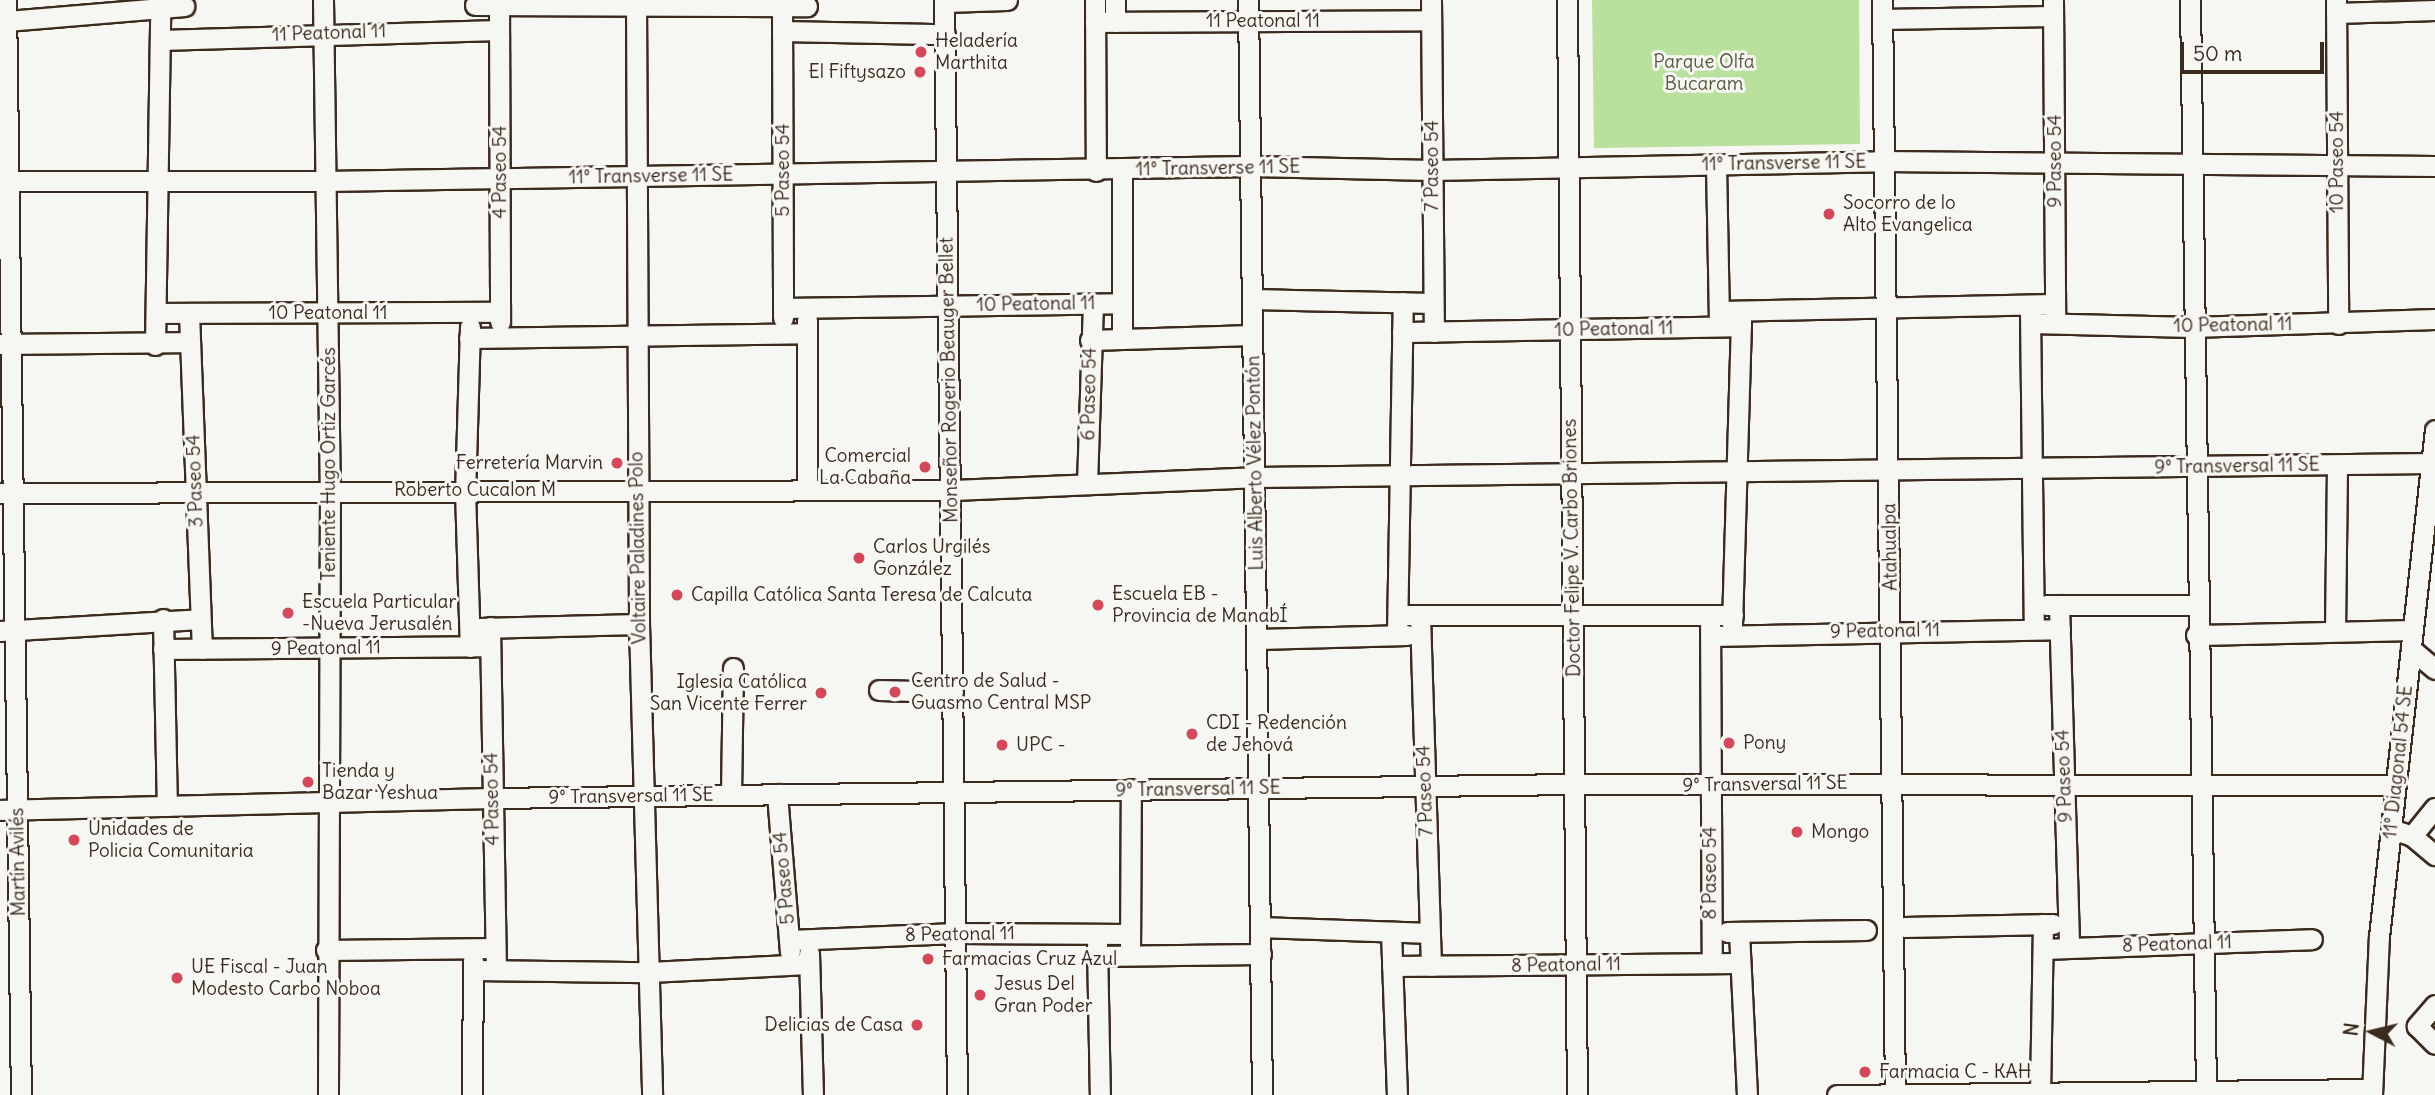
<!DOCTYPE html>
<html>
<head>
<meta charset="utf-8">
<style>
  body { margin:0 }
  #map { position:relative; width:2435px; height:1095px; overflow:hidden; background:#f6f6f2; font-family:Delius,sans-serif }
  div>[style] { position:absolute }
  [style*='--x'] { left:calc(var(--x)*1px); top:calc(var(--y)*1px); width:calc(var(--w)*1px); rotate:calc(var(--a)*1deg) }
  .green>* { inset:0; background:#b9e09c }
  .roads { filter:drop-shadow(2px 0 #3b2a1e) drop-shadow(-2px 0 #3b2a1e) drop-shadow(0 2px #3b2a1e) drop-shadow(0 -2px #3b2a1e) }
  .minor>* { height:19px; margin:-9.5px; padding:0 9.5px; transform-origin:9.5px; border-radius:9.5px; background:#f6f6f2 }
  .dots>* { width:19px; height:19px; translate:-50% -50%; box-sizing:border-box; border:4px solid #f6f6f2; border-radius:50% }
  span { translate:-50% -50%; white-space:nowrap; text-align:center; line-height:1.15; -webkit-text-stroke:6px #f6f6f2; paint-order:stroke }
  .street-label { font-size:19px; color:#3b2a1e }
  .poi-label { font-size:19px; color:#3b2a1e }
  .left { translate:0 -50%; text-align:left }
  .right { translate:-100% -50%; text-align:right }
  .park-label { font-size:19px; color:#5a583e }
  .north { position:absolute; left:2337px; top:997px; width:70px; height:70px; -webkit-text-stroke:5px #f6f6f2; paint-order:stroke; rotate:277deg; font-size:19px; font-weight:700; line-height:28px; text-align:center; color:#3b2a1e }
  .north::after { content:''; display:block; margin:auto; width:24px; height:32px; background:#3b2a1e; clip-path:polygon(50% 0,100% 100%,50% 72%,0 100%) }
  .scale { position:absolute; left:2180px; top:42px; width:144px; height:32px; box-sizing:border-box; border:4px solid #3b2a1e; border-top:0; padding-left:9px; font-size:21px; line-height:24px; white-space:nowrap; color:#3b2a1e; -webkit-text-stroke:5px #f6f6f2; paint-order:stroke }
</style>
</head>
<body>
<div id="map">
  <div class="green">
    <div style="clip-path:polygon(1592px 0,1859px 0,1860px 144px,1594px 148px)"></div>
  </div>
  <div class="roads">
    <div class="minor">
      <div style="--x:6;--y:0;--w:1095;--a:89.22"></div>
      <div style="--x:323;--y:0;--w:489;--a:89.2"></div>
      <div style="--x:330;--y:489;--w:606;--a:90.19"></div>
      <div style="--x:636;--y:0;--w:624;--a:89.72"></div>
      <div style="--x:639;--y:624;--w:471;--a:88.4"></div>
      <div style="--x:944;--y:0;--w:1095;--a:89.32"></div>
      <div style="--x:1095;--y:0;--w:171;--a:89.7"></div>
      <div style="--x:1115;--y:0;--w:22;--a:90"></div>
      <div style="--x:1248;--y:0;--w:1095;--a:89.27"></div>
      <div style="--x:1431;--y:0;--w:332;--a:89.5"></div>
      <div style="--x:1567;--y:0;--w:1095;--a:89.48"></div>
      <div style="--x:1882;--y:0;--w:1095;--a:89.32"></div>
      <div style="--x:2053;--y:0;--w:318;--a:89.6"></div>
      <div style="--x:2190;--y:0;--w:1095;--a:89.16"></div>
      <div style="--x:2336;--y:0;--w:324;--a:89.6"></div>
      <div style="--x:945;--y:2;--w:62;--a:-1.8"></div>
      <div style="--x:475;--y:5;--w:332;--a:0.2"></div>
      <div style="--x:499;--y:5;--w:317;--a:89.8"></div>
      <div style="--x:782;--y:6;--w:312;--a:89.8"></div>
      <div style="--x:2336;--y:13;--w:99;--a:-1.7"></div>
      <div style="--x:1882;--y:19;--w:171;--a:-1"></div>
      <div style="--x:7;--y:21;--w:178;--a:-4.8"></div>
      <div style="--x:1095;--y:22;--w:336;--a:-0.3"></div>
      <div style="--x:782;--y:31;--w:163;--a:1.1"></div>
      <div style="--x:160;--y:40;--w:339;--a:-1.7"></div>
      <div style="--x:1716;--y:164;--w:158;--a:88.9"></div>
      <div style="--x:1122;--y:170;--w:169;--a:90"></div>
      <div style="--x:0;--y:181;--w:325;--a:0"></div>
      <div style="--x:325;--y:181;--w:926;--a:-0.93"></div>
      <div style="--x:1251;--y:166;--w:181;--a:1.3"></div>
      <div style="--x:1432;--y:170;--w:452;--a:-1.1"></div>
      <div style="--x:1884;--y:161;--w:551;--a:0.52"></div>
      <div style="--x:1253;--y:299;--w:180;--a:1.3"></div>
      <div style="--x:783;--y:308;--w:339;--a:-0.8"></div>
      <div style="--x:1719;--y:311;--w:336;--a:-1.2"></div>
      <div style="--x:156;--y:313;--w:344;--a:-0.2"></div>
      <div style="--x:189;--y:313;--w:336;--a:87.8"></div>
      <div style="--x:2030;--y:313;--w:316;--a:89.3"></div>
      <div style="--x:807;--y:320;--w:170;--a:90"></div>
      <div style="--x:2031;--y:323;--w:161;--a:1.4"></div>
      <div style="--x:2192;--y:327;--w:243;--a:-1.9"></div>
      <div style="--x:470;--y:327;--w:164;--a:91.7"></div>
      <div style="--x:465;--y:491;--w:156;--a:88.2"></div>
      <div style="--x:1402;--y:332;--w:339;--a:-1"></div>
      <div style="--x:469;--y:338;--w:338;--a:-0.8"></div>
      <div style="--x:1090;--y:340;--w:162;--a:-1.8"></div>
      <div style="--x:0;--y:344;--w:190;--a:-0.6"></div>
      <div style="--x:155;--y:345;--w:336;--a:-89.1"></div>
      <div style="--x:1087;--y:484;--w:180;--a:-88.1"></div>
      <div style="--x:0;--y:493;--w:951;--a:-0.18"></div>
      <div style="--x:951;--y:490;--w:305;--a:-2.4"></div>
      <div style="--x:1256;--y:477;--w:1175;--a:-0.68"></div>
      <div style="--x:2431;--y:463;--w:6;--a:45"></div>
      <div style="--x:2046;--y:605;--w:150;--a:0"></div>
      <div style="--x:2059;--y:605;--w:343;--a:88.3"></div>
      <div style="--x:1398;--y:615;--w:335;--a:0"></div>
      <div style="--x:1420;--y:616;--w:350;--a:88.2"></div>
      <div style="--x:1710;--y:616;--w:346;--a:89.7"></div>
      <div style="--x:163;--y:619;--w:187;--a:88.8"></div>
      <div style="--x:1732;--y:625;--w:309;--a:-88.3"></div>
      <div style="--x:490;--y:627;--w:343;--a:89"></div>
      <div style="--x:479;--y:628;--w:160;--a:-1.4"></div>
      <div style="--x:0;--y:631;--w:200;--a:-3.4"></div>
      <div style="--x:2335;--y:631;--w:166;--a:-89.3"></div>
      <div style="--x:1397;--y:635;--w:333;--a:-89"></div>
      <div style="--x:2196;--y:635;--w:217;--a:-1.3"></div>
      <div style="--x:1711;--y:636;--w:349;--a:-1.1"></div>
      <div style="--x:1258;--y:639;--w:149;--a:-1.5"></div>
      <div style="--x:163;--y:649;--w:318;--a:-0.5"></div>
      <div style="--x:2411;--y:649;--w:31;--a:40"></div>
      <div style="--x:879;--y:690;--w:74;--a:1.5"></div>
      <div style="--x:731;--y:794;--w:126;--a:-89.1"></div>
      <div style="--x:777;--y:794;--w:159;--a:85.3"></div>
      <div style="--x:0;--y:810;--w:492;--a:-1.4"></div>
      <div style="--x:492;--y:798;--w:1082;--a:-0.74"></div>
      <div style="--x:1574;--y:784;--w:821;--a:0.07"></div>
      <div style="--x:2391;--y:829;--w:22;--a:18"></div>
      <div style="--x:2412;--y:836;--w:30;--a:40"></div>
      <div style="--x:2412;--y:836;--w:36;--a:-51"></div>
      <div style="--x:1261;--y:927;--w:169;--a:2"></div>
      <div style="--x:1904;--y:927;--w:149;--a:-1.2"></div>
      <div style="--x:1391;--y:932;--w:163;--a:87.9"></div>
      <div style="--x:1727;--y:932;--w:139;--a:-0.8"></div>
      <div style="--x:1739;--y:932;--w:163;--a:87.2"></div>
      <div style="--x:790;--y:940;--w:166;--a:-2.4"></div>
      <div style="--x:956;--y:933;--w:174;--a:0.3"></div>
      <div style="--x:1097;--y:945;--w:150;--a:88.9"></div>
      <div style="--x:2043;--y:949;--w:269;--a:-2.1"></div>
      <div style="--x:326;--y:950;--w:169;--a:-0.7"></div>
      <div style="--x:809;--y:953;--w:142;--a:88.4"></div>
      <div style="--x:1130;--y:955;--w:166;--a:-89.7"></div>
      <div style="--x:1097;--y:956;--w:164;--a:-0.7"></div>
      <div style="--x:1392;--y:966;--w:347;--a:-0.5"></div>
      <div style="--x:474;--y:970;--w:175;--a:0.7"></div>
      <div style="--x:649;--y:972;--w:160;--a:-2.9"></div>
      <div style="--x:2435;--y:1005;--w:28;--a:131"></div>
      <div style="--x:2417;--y:1026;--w:25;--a:45"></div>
      <div style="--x:472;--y:1095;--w:135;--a:-89.6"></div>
      <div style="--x:1837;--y:1095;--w:535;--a:-0.64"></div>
      <div style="--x:2040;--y:1095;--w:171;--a:-89"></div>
      <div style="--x:2372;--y:1095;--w:158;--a:-87.5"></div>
      <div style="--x:2379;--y:937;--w:510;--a:-83.7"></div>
    </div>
  </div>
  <div class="dots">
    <div style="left:921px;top:52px;background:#d1495b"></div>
    <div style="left:920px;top:72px;background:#d1495b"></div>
    <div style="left:1829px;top:214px;background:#d1495b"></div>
    <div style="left:617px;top:463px;background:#d1495b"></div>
    <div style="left:925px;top:467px;background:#d1495b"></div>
    <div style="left:859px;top:558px;background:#d1495b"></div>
    <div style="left:677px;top:595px;background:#d1495b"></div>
    <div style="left:1098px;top:605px;background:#d1495b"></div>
    <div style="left:288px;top:613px;background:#d1495b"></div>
    <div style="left:895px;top:692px;background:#d1495b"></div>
    <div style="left:821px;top:693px;background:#d1495b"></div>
    <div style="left:1192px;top:734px;background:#d1495b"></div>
    <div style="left:1729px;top:743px;background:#d1495b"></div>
    <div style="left:1002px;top:745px;background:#d1495b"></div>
    <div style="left:308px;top:782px;background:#d1495b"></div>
    <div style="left:1797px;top:832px;background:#d1495b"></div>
    <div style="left:74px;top:840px;background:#d1495b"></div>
    <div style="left:928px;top:959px;background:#d1495b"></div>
    <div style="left:177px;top:978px;background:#d1495b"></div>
    <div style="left:980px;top:995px;background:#d1495b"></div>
    <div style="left:917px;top:1025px;background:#d1495b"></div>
    <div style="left:1865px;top:1072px;background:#d1495b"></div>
  </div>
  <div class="street-label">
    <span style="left:1263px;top:21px">11 Peatonal 11</span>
    <span style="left:329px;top:33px;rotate:-2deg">11 Peatonal 11</span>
    <span style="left:2055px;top:161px;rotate:-90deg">9 Paseo 54</span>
    <span style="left:2337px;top:162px;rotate:-90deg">10 Paseo 54</span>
    <span style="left:1784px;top:163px;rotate:-1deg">11° Transverse 11 SE</span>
    <span style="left:1432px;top:166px;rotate:-90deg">7 Paseo 54</span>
    <span style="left:1218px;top:168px;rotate:-1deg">11° Transverse 11 SE</span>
    <span style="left:783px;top:170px;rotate:-90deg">5 Paseo 54</span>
    <span style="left:500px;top:172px;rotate:-90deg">4 Paseo 54</span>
    <span style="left:651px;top:176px;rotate:-1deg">11° Transverse 11 SE</span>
    <span style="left:1036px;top:304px;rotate:-1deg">10 Peatonal 11</span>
    <span style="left:328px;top:313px">10 Peatonal 11</span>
    <span style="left:2233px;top:325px;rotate:-1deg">10 Peatonal 11</span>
    <span style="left:1614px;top:329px;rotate:-1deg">10 Peatonal 11</span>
    <span style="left:949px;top:380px;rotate:-91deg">Monseñor Rogerio Beauger Bellet</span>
    <span style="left:1089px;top:394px;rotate:-89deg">6 Paseo 54</span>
    <span style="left:1255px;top:463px;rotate:-91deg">Luis Alberto Vélez Pontón</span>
    <span style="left:329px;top:464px;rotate:-90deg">Teniente Hugo Ortiz Garcés</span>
    <span style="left:2237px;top:466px;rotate:-1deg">9° Transversal 11 SE</span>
    <span style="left:195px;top:481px;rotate:-92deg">3 Paseo 54</span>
    <span style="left:475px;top:490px">Roberto Cucalon M</span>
    <span style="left:1890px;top:547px;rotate:-91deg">Atahualpa</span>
    <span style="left:638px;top:548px;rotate:-91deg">Voltaire Paladines Polo</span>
    <span style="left:1572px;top:548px;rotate:-91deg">Doctor Felipe V. Carbo Briones</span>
    <span style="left:1885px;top:631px;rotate:-1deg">9 Peatonal 11</span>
    <span style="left:326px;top:648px;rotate:-1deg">9 Peatonal 11</span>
    <span style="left:2398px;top:762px;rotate:-84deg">11° Diagonal 54 SE</span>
    <span style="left:2064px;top:776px;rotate:-92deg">9 Paseo 54</span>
    <span style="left:1765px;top:784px;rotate:-1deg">9° Transversal 11 SE</span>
    <span style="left:1198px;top:789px;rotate:-1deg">9° Transversal 11 SE</span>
    <span style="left:1425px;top:791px;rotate:-92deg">7 Paseo 54</span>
    <span style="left:631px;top:796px;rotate:-1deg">9° Transversal 11 SE</span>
    <span style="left:492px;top:799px;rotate:-91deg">4 Paseo 54</span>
    <span style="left:18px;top:862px;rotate:-91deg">Martín Avilés</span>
    <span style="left:1710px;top:873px;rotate:-90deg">8 Paseo 54</span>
    <span style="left:784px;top:878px;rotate:-95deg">5 Paseo 54</span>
    <span style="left:960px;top:934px;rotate:-1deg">8 Peatonal 11</span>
    <span style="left:2177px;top:944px;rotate:-2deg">8 Peatonal 11</span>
    <span style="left:1566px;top:965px;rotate:-1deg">8 Peatonal 11</span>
  </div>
  <div class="poi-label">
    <span class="left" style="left:935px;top:52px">Heladería<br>Marthita</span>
    <span class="right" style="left:906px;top:72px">El Fiftysazo</span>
    <span class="left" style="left:1843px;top:214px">Socorro de lo<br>Alto Evangelica</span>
    <span class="right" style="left:911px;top:467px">Comercial<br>La Cabaña</span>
    <span class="right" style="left:603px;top:463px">Ferretería Marvin</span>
    <span class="left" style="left:873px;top:558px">Carlos Urgilés<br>González</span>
    <span class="left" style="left:1112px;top:605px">Escuela EB -<br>Provincia de ManabÍ</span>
    <span class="left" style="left:691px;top:595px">Capilla Católica Santa Teresa de Calcuta</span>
    <span class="left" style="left:302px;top:613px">Escuela Particular<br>-Nueva Jerusalén</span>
    <span class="left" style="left:911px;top:692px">Centro de Salud -<br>Guasmo Central MSP</span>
    <span class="right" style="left:807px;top:693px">Iglesia Católica<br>San Vicente Ferrer</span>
    <span class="left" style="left:1206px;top:734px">CDI - Redención<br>de Jehová</span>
    <span class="left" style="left:1743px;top:743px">Pony</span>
    <span class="left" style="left:1016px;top:745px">UPC -</span>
    <span class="left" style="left:322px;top:782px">Tienda y<br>Bazar Yeshua</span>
    <span class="left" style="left:88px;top:840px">Unidades de<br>Policia Comunitaria</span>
    <span class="left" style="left:1811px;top:832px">Mongo</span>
    <span class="left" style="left:942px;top:959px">Farmacias Cruz Azul</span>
    <span class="left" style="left:191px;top:978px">UE Fiscal - Juan<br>Modesto Carbo Noboa</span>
    <span class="left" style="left:994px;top:995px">Jesus Del<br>Gran Poder</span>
    <span class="right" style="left:903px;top:1025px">Delicias de Casa</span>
    <span class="left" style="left:1879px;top:1072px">Farmacia C - KAH</span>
  </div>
  <div class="park-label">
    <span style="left:1704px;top:73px">Parque Olfa<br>Bucaram</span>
  </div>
  <div class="north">N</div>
  <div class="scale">50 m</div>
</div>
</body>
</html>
